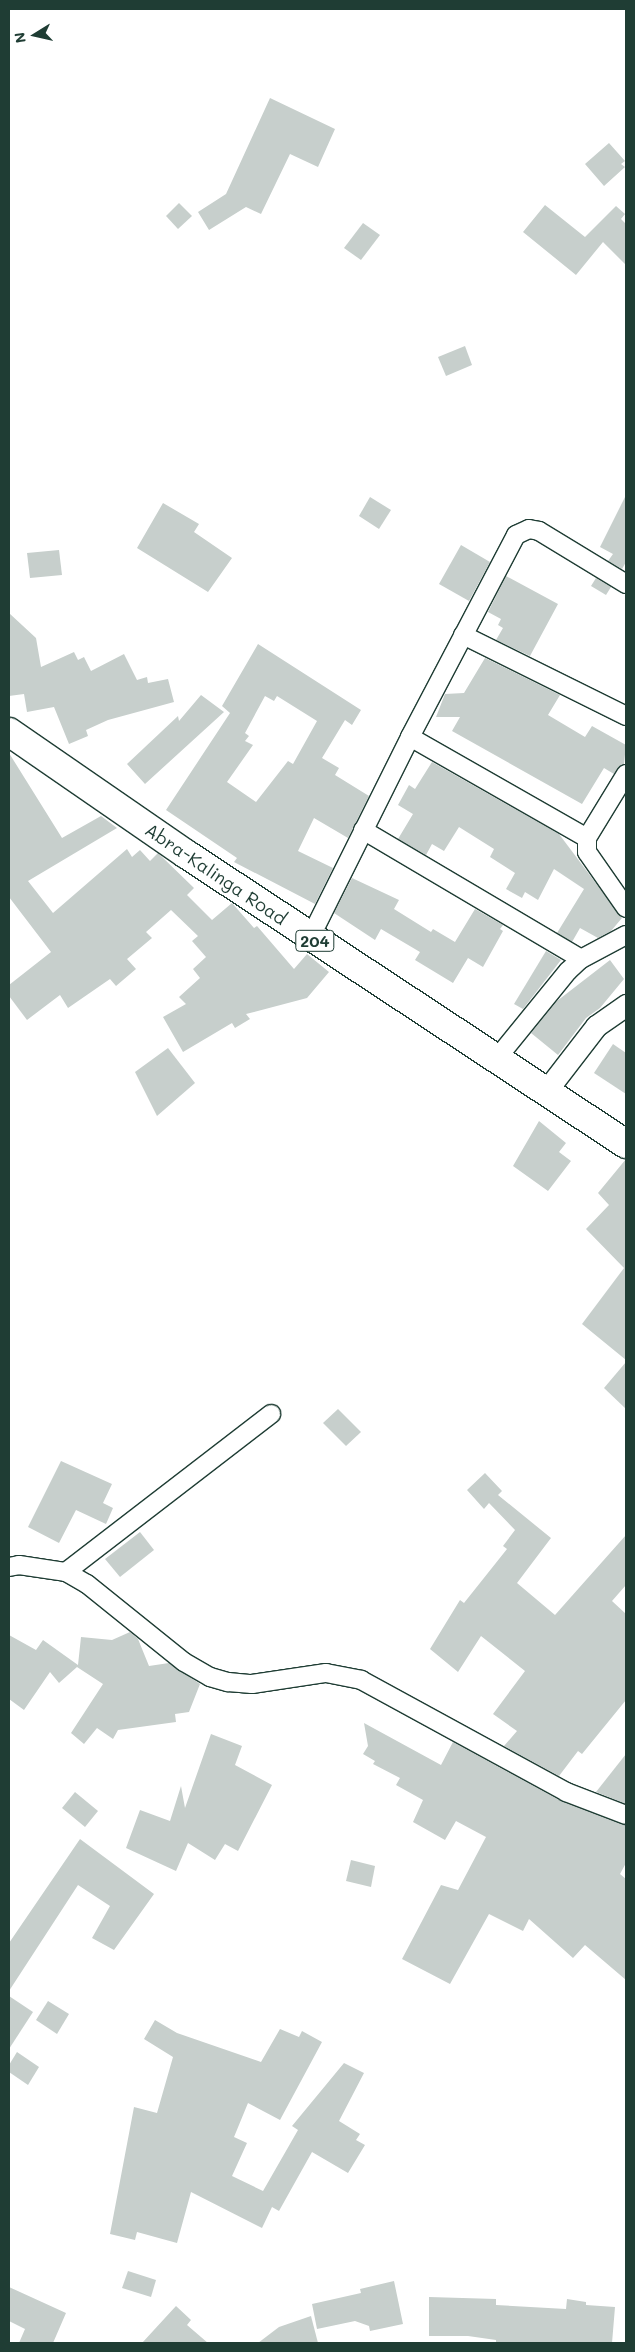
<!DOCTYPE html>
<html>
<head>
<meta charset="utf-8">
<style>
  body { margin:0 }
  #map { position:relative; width:635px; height:2352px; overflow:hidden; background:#fff; font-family:Mali,sans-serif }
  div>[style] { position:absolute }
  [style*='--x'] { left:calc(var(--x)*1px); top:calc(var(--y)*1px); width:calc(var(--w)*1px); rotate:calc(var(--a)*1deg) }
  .building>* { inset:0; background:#c7cfcc }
  .roads { filter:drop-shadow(1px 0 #1f3d34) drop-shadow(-1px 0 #1f3d34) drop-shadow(0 1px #1f3d34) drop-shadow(0 -1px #1f3d34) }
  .minor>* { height:18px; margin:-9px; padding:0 9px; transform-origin:9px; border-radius:9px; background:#fff }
  .tertiary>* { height:21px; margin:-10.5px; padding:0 10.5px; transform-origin:10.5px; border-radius:10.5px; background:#fff }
  .primary>* { height:28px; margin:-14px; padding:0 14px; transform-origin:14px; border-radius:14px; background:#fff }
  span { translate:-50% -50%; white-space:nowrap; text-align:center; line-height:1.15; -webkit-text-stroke:5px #fff; paint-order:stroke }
  .shield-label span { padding:1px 4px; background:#fff; border:1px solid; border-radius:4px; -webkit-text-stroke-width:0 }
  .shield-label { font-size:16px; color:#1f3d34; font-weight:700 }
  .street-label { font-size:18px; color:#1f3d34 }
  .frame { position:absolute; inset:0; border:10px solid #1f3d34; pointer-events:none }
  .north { position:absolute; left:10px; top:10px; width:50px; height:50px; -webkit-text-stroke:4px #fff; paint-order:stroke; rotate:260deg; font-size:14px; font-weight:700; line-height:20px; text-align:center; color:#1f3d34 }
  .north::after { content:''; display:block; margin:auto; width:18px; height:22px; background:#1f3d34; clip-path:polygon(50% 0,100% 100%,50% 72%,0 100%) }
</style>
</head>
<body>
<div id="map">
  <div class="building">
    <div style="clip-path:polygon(270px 98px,335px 129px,318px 167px,290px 154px,261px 214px,246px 207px,209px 230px,198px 212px,226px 194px)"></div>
    <div style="clip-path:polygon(609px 143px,625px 161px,621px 164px,625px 167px,604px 186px,585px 164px)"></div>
    <div style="clip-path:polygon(179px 203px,192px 216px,178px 229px,166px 216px)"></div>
    <div style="clip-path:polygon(545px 205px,585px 237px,616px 206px,625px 214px,621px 219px,626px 224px,626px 265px,603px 242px,576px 275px,523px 232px)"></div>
    <div style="clip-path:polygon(363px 223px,380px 235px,361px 260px,344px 248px)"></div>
    <div style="clip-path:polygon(465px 346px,472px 365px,446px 376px,438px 357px)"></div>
    <div style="clip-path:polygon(626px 495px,626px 562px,622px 569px,608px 561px,613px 554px,600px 547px)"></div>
    <div style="clip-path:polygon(370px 497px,391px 510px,379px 529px,359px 516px)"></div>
    <div style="clip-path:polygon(163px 503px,199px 524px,194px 532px,232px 558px,208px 592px,137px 548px)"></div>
    <div style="clip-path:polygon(461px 545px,490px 562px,469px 601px,439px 584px)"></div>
    <div style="clip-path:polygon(59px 550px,62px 575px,30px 578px,27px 553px)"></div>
    <div style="clip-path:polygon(506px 576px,558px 604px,530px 656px,496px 640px,503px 628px,498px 625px,501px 619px,488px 612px)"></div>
    <div style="clip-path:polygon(596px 578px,611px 587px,606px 595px,591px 586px)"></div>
    <div style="clip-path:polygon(9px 613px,36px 638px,41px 667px,74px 652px,78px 660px,84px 657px,91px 671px,124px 654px,137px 680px,147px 677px,148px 683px,168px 679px,174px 702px,108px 720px,86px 730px,88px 736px,69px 744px,54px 707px,27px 712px,24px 694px,9px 696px)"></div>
    <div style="clip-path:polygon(evenodd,258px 644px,361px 710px,352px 725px,345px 720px,322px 758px,339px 768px,335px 775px,369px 796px,348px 838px,314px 818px,298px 851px,333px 868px,315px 904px,234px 862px,237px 858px,166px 810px,230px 713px,222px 706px,258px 644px,265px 696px,274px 701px,277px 696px,317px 721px,293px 764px,288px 761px,256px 802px,227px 782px,253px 745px,245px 741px,249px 736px,245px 733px,265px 696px)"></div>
    <div style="clip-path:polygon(485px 658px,560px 695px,548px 715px,585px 737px,592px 726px,626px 745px,624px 764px,614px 774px,604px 768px,582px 804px,452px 731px,460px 717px,436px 717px,445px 694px,464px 693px)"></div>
    <div style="clip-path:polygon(201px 695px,224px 712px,145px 784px,127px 764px,178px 716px,179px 721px)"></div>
    <div style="clip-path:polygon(9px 753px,62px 838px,101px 816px,117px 828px,28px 881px,53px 913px,127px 849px,132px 857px,140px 850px,150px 861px,158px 853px,194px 888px,187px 895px,212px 920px,232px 903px,254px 928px,257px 926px,294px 969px,307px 954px,329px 972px,307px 998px,246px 1014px,250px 1019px,235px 1028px,232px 1023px,183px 1052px,163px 1017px,186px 1004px,179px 997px,200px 978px,193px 969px,206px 957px,192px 941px,198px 936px,171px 910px,146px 932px,152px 938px,127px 959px,136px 969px,116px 986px,110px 979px,68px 1008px,60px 995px,27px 1020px,9px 996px,9px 985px,51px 952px,9px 897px)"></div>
    <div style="clip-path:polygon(432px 762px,559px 834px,622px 918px,611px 931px,598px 938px,580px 928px,572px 942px,557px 933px,584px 889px,554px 869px,538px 900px,525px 892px,522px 898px,506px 889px,515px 873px,490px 857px,494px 849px,459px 827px,444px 851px,432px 844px,426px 855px,398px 839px,413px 814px,398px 805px,409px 785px,415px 789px)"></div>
    <div style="clip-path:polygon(352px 878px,399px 900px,394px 909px,431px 932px,433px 929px,455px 942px,475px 909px,503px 925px,500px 929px,503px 931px,483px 967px,468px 958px,453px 983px,415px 960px,420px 952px,381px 929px,375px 940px,334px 913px)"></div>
    <div style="clip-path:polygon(546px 951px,561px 960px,523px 1009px,514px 1004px)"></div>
    <div style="clip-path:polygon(610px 960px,624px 979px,600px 1008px,586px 1018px,558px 1055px,531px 1033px,557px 1001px)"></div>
    <div style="clip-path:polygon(613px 1044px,626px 1053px,626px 1094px,594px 1073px)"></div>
    <div style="clip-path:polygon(168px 1048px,195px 1083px,157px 1116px,135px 1072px)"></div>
    <div style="clip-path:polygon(539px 1121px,566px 1143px,559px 1152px,571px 1161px,548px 1191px,513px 1166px)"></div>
    <div style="clip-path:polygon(626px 1159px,626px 1360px,582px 1324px,624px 1268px,586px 1229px,609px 1205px,598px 1193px)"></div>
    <div style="clip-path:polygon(626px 1362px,626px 1409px,604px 1388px)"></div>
    <div style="clip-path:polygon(338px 1409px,361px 1432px,346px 1446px,323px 1423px)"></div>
    <div style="clip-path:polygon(61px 1461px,112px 1484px,103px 1503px,113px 1508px,106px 1524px,76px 1510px,59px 1543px,28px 1527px)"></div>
    <div style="clip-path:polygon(485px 1473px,502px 1491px,498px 1495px,551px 1538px,517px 1583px,555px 1615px,626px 1535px,626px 1585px,612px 1601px,626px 1614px,626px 1700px,582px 1754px,578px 1751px,559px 1776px,504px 1746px,517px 1731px,493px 1714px,525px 1671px,481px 1636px,458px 1672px,430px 1649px,460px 1600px,464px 1603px,507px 1549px,503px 1546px,515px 1530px,489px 1503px,484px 1509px,467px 1490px)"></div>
    <div style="clip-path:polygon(140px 1532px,154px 1550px,120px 1577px,105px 1559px)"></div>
    <div style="clip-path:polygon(130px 1632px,138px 1639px,149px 1666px,169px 1663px,200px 1684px,189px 1712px,175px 1714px,176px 1722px,118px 1730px,113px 1739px,97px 1728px,84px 1744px,71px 1733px,103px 1684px,77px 1667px,59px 1683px,50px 1672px,24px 1710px,9px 1699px,9px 1635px,36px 1650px,43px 1640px,78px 1665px,81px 1637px,112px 1640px)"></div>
    <div style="clip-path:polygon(364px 1723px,441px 1765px,453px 1742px,561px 1801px,626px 1825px,626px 1863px,620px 1874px,626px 1879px,626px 1980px,585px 1945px,573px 1958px,529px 1919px,523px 1931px,489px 1914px,450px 1984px,402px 1959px,441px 1885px,458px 1890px,486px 1837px,456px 1821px,445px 1840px,413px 1822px,423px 1800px,396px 1785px,400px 1778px,373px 1764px,375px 1761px,363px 1754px,368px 1746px)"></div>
    <div style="clip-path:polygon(211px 1734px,242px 1746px,235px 1765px,272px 1785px,238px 1851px,225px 1844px,215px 1860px,188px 1843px,176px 1871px,126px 1848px,140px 1810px,170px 1821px,181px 1786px,185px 1808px)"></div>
    <div style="clip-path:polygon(626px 1754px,626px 1804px,596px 1792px)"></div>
    <div style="clip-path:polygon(75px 1792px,98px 1811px,85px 1827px,62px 1808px)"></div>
    <div style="clip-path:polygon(80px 1839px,154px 1894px,114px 1950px,92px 1938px,110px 1906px,78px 1885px,9px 1991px,9px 1943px)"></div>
    <div style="clip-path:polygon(351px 1860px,375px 1866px,371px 1887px,346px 1881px)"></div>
    <div style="clip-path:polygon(9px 1996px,33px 2012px,9px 2049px)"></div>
    <div style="clip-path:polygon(48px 2001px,69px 2014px,57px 2034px,36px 2020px)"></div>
    <div style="clip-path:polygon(155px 2020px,177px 2033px,261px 2062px,280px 2029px,299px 2037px,302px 2031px,322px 2042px,280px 2120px,248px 2103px,234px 2137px,247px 2143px,232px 2176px,263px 2191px,298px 2130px,292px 2126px,344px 2063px,364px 2073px,339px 2121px,360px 2134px,356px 2140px,365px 2145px,348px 2173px,312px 2152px,279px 2211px,272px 2207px,262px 2228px,191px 2192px,177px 2243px,137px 2232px,135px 2240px,110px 2234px,134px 2107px,157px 2113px,173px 2057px,144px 2039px)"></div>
    <div style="clip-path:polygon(17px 2052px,39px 2067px,28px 2085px,9px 2072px,9px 2065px)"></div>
    <div style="clip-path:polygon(128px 2271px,156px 2280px,151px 2297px,122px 2288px)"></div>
    <div style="clip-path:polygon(394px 2281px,403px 2324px,370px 2331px,369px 2326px,355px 2321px,317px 2329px,312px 2304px,361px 2293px,360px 2289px)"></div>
    <div style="clip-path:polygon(9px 2287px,66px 2313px,53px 2343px,19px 2343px,25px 2329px,9px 2321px)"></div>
    <div style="clip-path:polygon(429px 2297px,496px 2299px,496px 2305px,566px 2309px,567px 2299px,586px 2302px,586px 2305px,615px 2307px,612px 2343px,496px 2343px,496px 2340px,468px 2336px,429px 2336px)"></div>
    <div style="clip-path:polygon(176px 2306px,191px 2320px,187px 2325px,208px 2343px,142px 2343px)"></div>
    <div style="clip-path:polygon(311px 2316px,318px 2343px,258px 2343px,279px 2327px)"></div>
  </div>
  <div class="roads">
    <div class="minor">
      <div style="--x:463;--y:635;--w:182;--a:26.4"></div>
      <div style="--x:410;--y:737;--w:204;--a:29.7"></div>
      <div style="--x:626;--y:774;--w:75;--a:121.4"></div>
      <div style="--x:587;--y:838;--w:14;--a:90"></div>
      <div style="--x:587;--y:852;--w:68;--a:55.1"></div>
      <div style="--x:363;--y:830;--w:253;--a:30.6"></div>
      <div style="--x:310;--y:938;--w:225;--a:-63.5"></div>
      <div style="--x:410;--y:737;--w:228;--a:-62.3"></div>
      <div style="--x:516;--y:535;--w:14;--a:-25"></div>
      <div style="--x:529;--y:529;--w:10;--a:11"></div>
      <div style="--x:539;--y:531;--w:102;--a:31.3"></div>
      <div style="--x:498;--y:1057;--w:111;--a:-50.9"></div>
      <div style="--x:568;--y:971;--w:18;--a:-43"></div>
      <div style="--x:581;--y:959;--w:51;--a:-28.1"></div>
      <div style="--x:9;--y:1567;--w:10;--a:-11"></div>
      <div style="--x:19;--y:1565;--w:48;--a:8.5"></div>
      <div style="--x:66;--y:1572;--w:24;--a:30"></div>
      <div style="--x:87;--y:1584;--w:124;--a:38.8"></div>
      <div style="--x:184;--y:1662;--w:30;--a:30"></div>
      <div style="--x:210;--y:1677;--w:19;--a:16"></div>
      <div style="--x:228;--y:1682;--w:24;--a:5"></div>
      <div style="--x:252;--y:1684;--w:75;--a:-8.5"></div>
      <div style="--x:326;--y:1673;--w:36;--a:11"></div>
      <div style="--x:361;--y:1680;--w:234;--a:28.6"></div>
      <div style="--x:566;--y:1792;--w:64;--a:21"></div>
      <div style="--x:66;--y:1572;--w:259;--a:-37.6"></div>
    </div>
    <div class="tertiary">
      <div style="--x:546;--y:1091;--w:82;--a:-52.4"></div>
      <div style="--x:596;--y:1026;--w:37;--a:-35"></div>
    </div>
    <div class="primary">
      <div style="--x:9;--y:732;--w:215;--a:34.6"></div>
      <div style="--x:186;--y:854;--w:527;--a:33.39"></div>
    </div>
  </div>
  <div class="shield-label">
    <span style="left:315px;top:941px">204</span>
  </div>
  <div class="street-label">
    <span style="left:216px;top:874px;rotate:34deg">Abra-Kalinga Road</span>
  </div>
  <div class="frame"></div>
  <div class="north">N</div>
</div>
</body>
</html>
